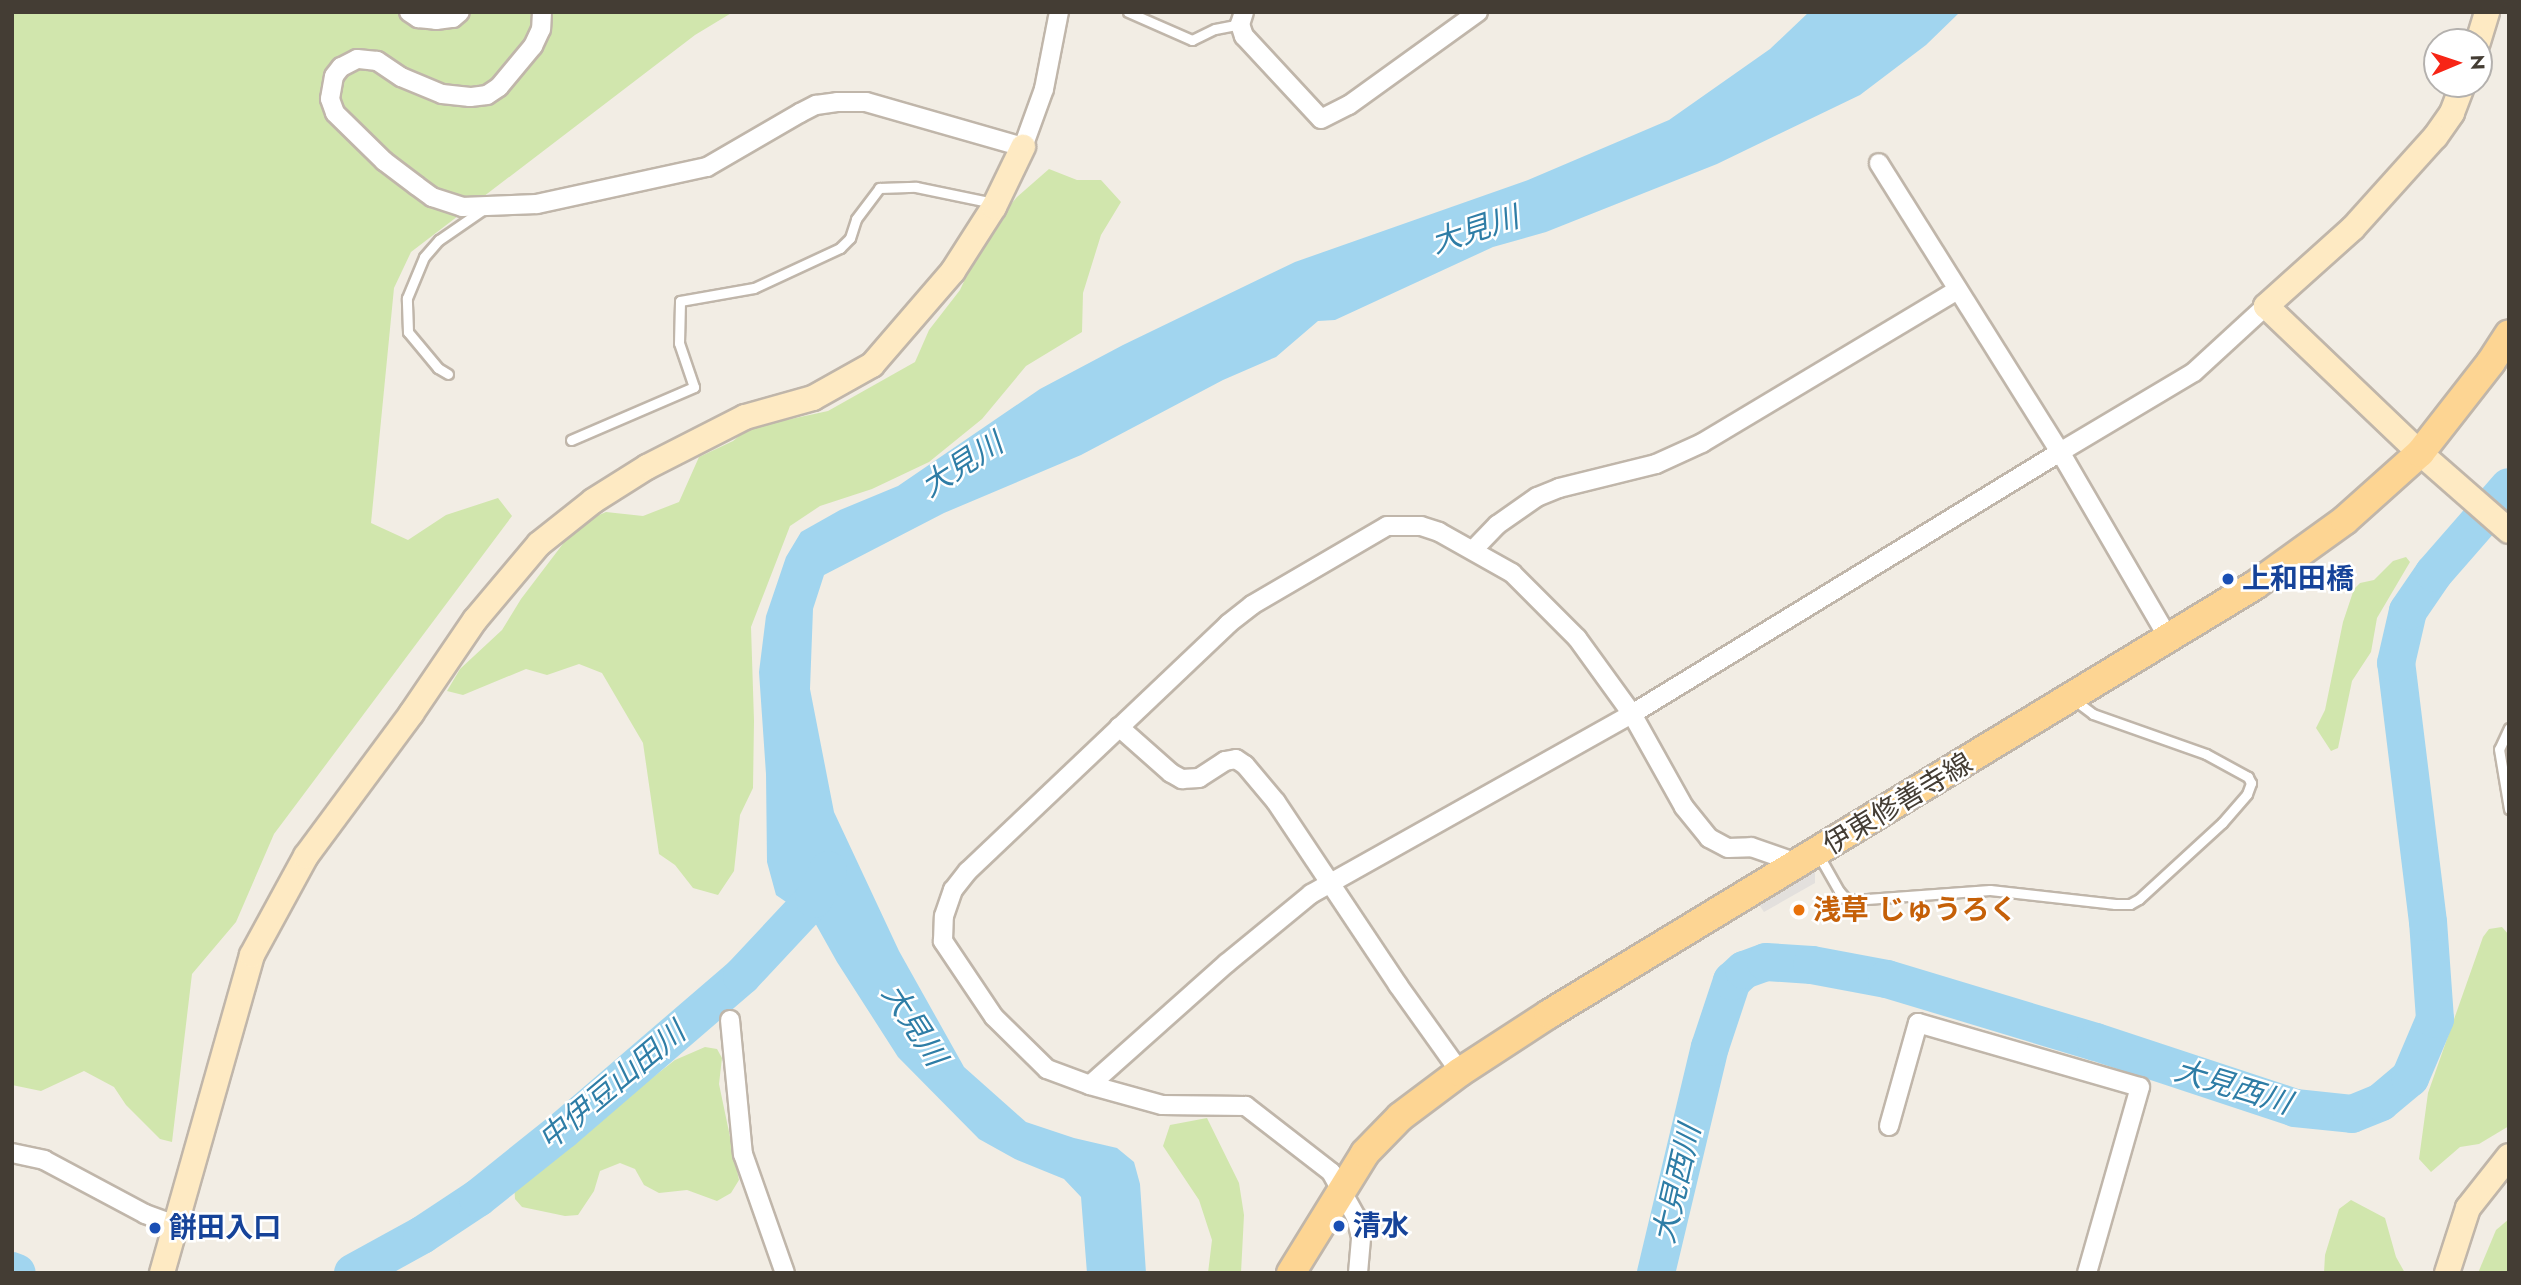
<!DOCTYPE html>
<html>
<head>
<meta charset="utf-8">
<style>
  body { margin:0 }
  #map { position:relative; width:2521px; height:1285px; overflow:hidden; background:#f2ede4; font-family:Jost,"Noto Sans JP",sans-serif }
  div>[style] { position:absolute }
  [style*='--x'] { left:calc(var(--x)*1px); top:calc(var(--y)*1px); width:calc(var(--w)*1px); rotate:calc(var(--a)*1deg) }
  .green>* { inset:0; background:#d1e6ad }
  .parking>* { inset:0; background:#e3e0dd }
  .water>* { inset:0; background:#a1d5ef }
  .river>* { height:38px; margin:-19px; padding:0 19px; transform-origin:19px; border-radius:19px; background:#a1d5ef }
  .roads { filter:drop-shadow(2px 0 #c0b6aa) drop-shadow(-2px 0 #c0b6aa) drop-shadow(0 2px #c0b6aa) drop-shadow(0 -2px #c0b6aa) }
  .lane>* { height:9px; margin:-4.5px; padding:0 4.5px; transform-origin:4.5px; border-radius:4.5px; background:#fff }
  .street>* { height:18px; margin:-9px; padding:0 9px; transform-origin:9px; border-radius:9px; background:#fff }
  .secondary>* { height:24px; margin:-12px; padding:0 12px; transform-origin:12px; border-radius:12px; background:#feeac3 }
  .primary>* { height:28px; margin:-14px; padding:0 14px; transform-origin:14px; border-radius:14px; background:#fdd593 }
  .dots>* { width:19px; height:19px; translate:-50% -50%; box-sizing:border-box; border:4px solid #fff; border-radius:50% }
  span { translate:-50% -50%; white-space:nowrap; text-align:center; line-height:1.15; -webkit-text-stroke:5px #fff; paint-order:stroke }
  .transit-label { font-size:28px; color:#164399; font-weight:700 }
  .left { translate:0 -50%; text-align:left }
  .street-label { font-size:28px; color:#443d34 }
  .food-label { font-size:28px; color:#c56008; font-weight:700 }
  .water-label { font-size:30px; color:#2e7da6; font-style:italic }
  .frame { position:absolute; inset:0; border:14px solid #443d34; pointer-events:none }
  .north { position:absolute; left:2423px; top:28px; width:70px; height:70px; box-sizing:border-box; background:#fff; border:2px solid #b4b1ae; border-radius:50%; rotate:88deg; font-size:19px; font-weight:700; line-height:28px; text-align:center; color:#443d34 }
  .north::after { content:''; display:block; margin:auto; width:24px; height:32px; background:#f72516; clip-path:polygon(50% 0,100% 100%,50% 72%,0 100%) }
</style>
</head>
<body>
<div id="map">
  <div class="green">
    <div style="clip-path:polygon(12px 12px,733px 12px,695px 35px,411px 252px,394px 288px,371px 523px,408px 540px,446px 515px,498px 498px,512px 516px,274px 834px,236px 922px,192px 974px,172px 1142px,160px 1139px,126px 1105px,114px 1087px,84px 1071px,41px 1091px,12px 1085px)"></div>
    <div style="clip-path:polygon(1049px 169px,1077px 180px,1101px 180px,1121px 202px,1101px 235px,1083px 293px,1082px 332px,1026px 366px,982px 419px,929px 462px,872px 489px,820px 506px,790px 526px,751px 627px,754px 721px,753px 788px,740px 815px,734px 871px,718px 895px,693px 888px,675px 865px,659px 854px,643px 743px,602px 673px,579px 664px,547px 675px,526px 669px,463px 695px,447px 691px,460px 669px,502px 630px,521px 599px,578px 524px,606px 512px,643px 516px,679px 502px,699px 457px,733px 441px,749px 428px,828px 411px,915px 362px,929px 330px,960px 290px,986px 234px,1017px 197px)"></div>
    <div style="clip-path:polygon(2406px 557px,2410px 562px,2377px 618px,2371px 652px,2352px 681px,2338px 748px,2331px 751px,2316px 728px,2325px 710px,2343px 622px,2354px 589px,2360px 583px,2374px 580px,2393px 561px)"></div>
    <div style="clip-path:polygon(2502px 927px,2509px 935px,2509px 1126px,2479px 1144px,2460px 1147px,2431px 1172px,2419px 1159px,2428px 1093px,2483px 937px,2489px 929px)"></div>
    <div style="clip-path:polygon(705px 1047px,717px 1049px,722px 1058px,719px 1084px,739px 1180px,731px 1193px,717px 1201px,687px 1190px,659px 1193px,644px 1185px,635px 1169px,620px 1163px,600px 1171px,594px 1191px,578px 1215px,565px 1216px,522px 1207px,515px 1199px,514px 1184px,526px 1167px,541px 1161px,569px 1140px,596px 1113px,612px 1109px,675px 1060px)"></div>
    <div style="clip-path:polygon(1207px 1118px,1239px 1183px,1244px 1215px,1241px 1273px,1208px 1273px,1212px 1240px,1199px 1200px,1163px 1146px,1170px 1125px)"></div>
    <div style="clip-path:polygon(2351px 1200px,2385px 1218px,2396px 1257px,2405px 1273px,2324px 1273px,2325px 1255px,2339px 1209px)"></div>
    <div style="clip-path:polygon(2509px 1219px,2509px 1273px,2478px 1273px,2496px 1230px)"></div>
  </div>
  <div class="parking">
    <div style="clip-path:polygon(1815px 866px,1815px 883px,1764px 912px,1758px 903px)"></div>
  </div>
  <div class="water">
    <div style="clip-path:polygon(1809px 12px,1960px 12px,1926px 45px,1860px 95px,1717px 164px,1546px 232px,1493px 247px,1335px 320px,1318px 321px,1276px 357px,1223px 380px,1081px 455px,944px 513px,824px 575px,813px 609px,810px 689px,834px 812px,899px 951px,964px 1067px,1026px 1122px,1074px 1138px,1117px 1148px,1134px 1162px,1140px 1184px,1146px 1273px,1087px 1273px,1081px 1197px,1064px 1179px,1015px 1159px,979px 1139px,898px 1057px,837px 962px,814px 921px,776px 895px,767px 862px,766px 774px,759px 672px,766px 616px,786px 557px,801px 532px,840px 510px,898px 486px,1040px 389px,1123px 345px,1295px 262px,1528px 180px,1669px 120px,1770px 49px)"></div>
  </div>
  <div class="river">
    <div style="--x:12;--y:1271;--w:5;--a:22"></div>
    <div style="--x:353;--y:1273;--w:79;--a:-28.8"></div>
    <div style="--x:422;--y:1235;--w:67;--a:-33.5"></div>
    <div style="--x:478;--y:1198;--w:109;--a:-38.7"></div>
    <div style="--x:563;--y:1130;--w:236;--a:-40.7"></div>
    <div style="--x:742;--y:976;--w:105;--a:-46.9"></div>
    <div style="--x:814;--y:899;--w:32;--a:-64"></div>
    <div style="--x:1656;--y:1273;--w:232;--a:-76.6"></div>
    <div style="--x:1710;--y:1047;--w:70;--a:-71.6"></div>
    <div style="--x:1732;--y:981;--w:16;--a:-43"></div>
    <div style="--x:1744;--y:970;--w:23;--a:-20"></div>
    <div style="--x:1766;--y:962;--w:46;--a:3.7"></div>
    <div style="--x:1812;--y:965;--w:76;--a:10.6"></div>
    <div style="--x:1887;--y:979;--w:218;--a:16.8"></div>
    <div style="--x:2096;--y:1042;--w:210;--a:18.3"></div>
    <div style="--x:2295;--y:1108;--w:57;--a:6"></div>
    <div style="--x:2352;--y:1114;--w:31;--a:-22"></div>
    <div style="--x:2381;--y:1102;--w:38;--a:-40"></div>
    <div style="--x:2410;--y:1078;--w:64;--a:-67"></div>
    <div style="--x:2435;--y:1019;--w:97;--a:-94.1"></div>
    <div style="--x:2428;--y:922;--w:261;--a:-97"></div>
    <div style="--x:2396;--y:663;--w:53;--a:-77"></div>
    <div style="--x:2408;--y:611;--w:46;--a:-55.6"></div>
    <div style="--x:2434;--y:573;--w:114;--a:-48.9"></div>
  </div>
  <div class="roads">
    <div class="lane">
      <div style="--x:1128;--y:12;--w:70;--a:23.6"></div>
      <div style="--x:1192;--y:40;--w:25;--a:-26"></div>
      <div style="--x:1215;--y:29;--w:25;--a:-11"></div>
      <div style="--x:448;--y:374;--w:12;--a:-149"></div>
      <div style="--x:438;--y:368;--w:47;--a:-129.8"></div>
      <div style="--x:408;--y:332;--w:34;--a:-92"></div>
      <div style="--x:407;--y:298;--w:44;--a:-67.5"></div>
      <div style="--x:424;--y:257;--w:23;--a:-49"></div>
      <div style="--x:439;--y:240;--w:55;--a:-34.6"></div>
      <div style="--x:571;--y:440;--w:134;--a:-23.3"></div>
      <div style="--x:694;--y:387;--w:46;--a:-108.8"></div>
      <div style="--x:679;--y:343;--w:42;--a:-88.6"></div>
      <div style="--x:680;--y:301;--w:75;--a:-10"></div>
      <div style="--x:754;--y:288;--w:95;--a:-24.9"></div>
      <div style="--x:840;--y:248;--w:14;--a:-45"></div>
      <div style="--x:850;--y:238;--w:20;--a:-72"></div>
      <div style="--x:856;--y:219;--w:39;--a:-53"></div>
      <div style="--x:879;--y:188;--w:37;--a:-2"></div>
      <div style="--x:916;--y:187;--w:79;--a:11.7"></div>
      <div style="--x:2509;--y:728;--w:23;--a:115"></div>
      <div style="--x:2499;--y:749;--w:61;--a:80.5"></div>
      <div style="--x:1818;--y:854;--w:43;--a:60.4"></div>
      <div style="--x:1839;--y:891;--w:9;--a:49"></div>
      <div style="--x:1845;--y:898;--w:8;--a:14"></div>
      <div style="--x:1853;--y:900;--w:137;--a:-4.2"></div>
      <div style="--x:1990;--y:890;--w:126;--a:6.4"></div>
      <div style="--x:2115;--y:904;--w:15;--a:0"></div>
      <div style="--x:2130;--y:904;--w:10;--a:-29"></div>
      <div style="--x:2139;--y:899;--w:113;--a:-42.5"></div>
      <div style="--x:2222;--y:823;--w:38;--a:-49"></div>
      <div style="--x:2247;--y:794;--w:12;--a:-70"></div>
      <div style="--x:2251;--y:783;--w:7;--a:-117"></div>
      <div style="--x:2248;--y:777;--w:48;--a:-151.3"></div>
      <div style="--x:2206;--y:754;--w:120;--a:-160.5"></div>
      <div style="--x:2093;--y:714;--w:25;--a:-143"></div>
    </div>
    <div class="street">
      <div style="--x:409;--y:12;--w:11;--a:34"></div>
      <div style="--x:418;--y:18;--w:18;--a:6"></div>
      <div style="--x:436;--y:20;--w:17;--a:-7"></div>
      <div style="--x:453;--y:18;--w:9;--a:-41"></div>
      <div style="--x:542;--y:12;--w:17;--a:93"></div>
      <div style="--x:541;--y:29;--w:19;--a:115"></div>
      <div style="--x:533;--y:46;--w:53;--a:129.7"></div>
      <div style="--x:499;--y:87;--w:14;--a:146"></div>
      <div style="--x:487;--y:95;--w:17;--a:173"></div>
      <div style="--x:470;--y:97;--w:28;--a:-174"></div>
      <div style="--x:442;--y:94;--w:44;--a:-157.5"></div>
      <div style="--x:401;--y:77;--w:29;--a:-146"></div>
      <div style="--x:377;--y:61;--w:20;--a:-174"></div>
      <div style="--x:357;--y:59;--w:18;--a:153"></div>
      <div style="--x:341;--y:67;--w:11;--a:128"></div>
      <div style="--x:334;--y:76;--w:23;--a:100"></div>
      <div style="--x:330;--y:99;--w:15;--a:70"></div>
      <div style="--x:335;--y:113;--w:69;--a:44.4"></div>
      <div style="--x:384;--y:161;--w:41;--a:37.1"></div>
      <div style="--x:417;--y:186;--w:19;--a:36"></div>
      <div style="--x:432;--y:197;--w:32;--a:18"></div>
      <div style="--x:462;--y:207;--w:75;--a:-2.3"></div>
      <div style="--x:537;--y:204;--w:174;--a:-12.3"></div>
      <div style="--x:707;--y:167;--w:108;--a:-30.1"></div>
      <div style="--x:800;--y:113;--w:18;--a:-27"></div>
      <div style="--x:816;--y:105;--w:21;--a:-8"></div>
      <div style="--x:837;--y:102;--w:29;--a:0"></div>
      <div style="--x:866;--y:102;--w:163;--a:16"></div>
      <div style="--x:1023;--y:147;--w:62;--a:-70.1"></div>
      <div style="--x:1044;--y:89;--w:78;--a:-79"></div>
      <div style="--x:1244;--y:12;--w:13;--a:108"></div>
      <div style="--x:1240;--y:24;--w:13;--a:72"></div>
      <div style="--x:1244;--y:36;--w:113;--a:47.1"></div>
      <div style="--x:1321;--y:119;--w:31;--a:-27"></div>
      <div style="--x:1349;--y:105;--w:159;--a:-35.8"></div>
      <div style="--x:1473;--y:550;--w:35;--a:-46"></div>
      <div style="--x:1497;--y:525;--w:49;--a:-35"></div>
      <div style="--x:1537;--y:497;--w:24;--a:-22"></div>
      <div style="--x:1559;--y:488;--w:100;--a:-13.9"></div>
      <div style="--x:1656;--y:464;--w:51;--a:-24.5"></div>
      <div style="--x:1702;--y:443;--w:298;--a:-30.9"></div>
      <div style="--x:2169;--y:639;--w:216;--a:-120.2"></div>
      <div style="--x:2060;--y:452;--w:156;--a:-30.8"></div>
      <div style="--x:2194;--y:372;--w:98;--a:-42.5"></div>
      <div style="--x:1119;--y:727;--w:69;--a:41.5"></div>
      <div style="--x:1171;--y:773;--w:13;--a:29"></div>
      <div style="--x:1182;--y:779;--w:17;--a:-3"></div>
      <div style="--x:1199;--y:778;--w:31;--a:-33"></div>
      <div style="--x:1225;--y:761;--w:11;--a:-10"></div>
      <div style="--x:1236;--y:759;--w:11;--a:34"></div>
      <div style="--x:1245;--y:765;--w:48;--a:50"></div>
      <div style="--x:1276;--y:802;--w:220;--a:56.3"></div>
      <div style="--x:1398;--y:985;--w:107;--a:54.5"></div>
      <div style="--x:730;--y:1020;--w:135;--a:84.5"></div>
      <div style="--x:743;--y:1154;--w:126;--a:70.6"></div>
      <div style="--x:1090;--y:1085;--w:183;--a:-41.7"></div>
      <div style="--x:1227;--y:963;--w:109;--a:-39.4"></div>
      <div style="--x:1311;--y:894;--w:368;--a:-29.3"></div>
      <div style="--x:1632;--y:714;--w:502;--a:-31.47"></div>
      <div style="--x:2060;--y:452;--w:341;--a:-122.1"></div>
      <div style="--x:1889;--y:1126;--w:107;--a:-74.3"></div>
      <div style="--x:1918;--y:1023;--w:231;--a:16.1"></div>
      <div style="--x:2140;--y:1087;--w:193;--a:105.9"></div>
      <div style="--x:12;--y:1153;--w:33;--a:12"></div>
      <div style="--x:44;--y:1160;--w:115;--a:28.1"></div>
      <div style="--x:145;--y:1214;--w:33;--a:20"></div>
      <div style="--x:1358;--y:1273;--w:36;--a:-85"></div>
      <div style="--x:1361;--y:1237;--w:21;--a:-104"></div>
      <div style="--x:1356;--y:1217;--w:51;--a:-119.1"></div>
      <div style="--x:1331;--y:1172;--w:108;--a:-142.2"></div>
      <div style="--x:1246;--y:1106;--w:84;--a:-179.3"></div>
      <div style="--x:1162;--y:1105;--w:75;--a:-164.5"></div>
      <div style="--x:1090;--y:1085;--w:46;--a:-159.6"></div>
      <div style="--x:1047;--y:1069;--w:74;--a:-135.5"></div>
      <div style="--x:994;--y:1017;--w:92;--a:-123.9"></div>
      <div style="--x:943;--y:941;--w:25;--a:-88"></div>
      <div style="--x:944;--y:916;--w:28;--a:-71"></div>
      <div style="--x:953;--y:890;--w:24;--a:-52"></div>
      <div style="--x:968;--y:871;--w:359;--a:-43.5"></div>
      <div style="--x:1228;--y:624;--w:31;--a:-38"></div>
      <div style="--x:1252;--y:605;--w:156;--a:-30.3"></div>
      <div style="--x:1387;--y:526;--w:34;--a:0"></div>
      <div style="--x:1421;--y:526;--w:19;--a:18"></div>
      <div style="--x:1439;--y:532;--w:84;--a:29.3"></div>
      <div style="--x:1512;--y:573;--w:92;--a:45"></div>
      <div style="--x:1577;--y:638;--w:94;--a:54.1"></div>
      <div style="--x:1632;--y:714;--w:107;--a:60.8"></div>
      <div style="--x:1684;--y:807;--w:40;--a:51"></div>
      <div style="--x:1709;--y:838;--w:21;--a:28"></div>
      <div style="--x:1728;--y:848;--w:23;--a:-2"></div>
      <div style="--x:1751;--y:847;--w:52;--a:19.1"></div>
    </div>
    <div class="secondary">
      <div style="--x:2478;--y:42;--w:31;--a:-73"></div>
      <div style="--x:2463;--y:84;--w:31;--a:111"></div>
      <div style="--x:2452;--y:113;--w:29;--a:125"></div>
      <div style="--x:2435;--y:137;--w:122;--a:132"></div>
      <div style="--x:2353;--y:228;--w:117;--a:138.1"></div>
      <div style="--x:2266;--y:306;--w:213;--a:43.7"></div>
      <div style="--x:2420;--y:453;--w:118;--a:41.2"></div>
      <div style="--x:162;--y:1273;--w:330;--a:-74.2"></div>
      <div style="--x:252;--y:955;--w:113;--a:-61.4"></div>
      <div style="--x:306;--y:856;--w:177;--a:-53.5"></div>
      <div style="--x:411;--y:714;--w:114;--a:-55.8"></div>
      <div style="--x:475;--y:620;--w:99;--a:-49.9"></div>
      <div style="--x:539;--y:544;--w:69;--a:-38.5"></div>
      <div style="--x:593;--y:501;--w:64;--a:-32.2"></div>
      <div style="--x:647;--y:467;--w:110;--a:-27"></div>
      <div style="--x:745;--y:417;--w:71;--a:-15.6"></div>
      <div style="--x:813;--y:398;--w:68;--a:-29.2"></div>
      <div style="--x:872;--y:365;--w:124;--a:-49.2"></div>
      <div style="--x:953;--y:271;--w:76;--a:-57.4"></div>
      <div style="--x:994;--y:207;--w:67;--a:-64.2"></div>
      <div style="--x:2447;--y:1273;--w:68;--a:-72.1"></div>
      <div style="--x:2468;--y:1208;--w:66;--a:-51.7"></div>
    </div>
    <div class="primary">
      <div style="--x:1291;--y:1273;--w:141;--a:-58.3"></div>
      <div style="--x:1365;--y:1153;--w:50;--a:-45.8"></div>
      <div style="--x:1400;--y:1117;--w:75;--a:-36.9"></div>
      <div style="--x:1460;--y:1072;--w:106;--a:-33.1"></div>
      <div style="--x:1549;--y:1014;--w:826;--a:-31.28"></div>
      <div style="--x:2255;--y:585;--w:111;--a:-35.8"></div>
      <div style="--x:2345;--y:520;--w:101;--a:-41.8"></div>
      <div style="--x:2420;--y:453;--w:115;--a:-52"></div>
      <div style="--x:2491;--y:362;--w:33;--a:-57"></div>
    </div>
  </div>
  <div class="dots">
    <div style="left:2228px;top:579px;background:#1a4fb4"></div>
    <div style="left:1799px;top:910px;background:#e8710a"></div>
    <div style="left:1339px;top:1226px;background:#1a4fb4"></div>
    <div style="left:155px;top:1228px;background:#1a4fb4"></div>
  </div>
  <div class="transit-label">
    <span class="left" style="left:2242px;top:579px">上和田橋</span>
    <span class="left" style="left:1353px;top:1226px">清水</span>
    <span class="left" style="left:169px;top:1228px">餅田入口</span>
  </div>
  <div class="street-label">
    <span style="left:1898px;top:804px;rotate:-31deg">伊東修善寺線</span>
  </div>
  <div class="food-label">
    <span class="left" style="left:1813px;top:910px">浅草 じゅうろく</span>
  </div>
  <div class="water-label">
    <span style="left:1475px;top:230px;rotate:-18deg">大見川</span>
    <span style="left:962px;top:465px;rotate:-33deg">大見川</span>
    <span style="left:914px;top:1025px;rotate:57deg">大見川</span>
    <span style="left:612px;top:1086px;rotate:-40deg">中伊豆山田川</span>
    <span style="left:2233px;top:1087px;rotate:17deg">大見西川</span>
    <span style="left:1677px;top:1184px;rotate:-77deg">大見西川</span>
  </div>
  <div class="frame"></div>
  <div class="north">N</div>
</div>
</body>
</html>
